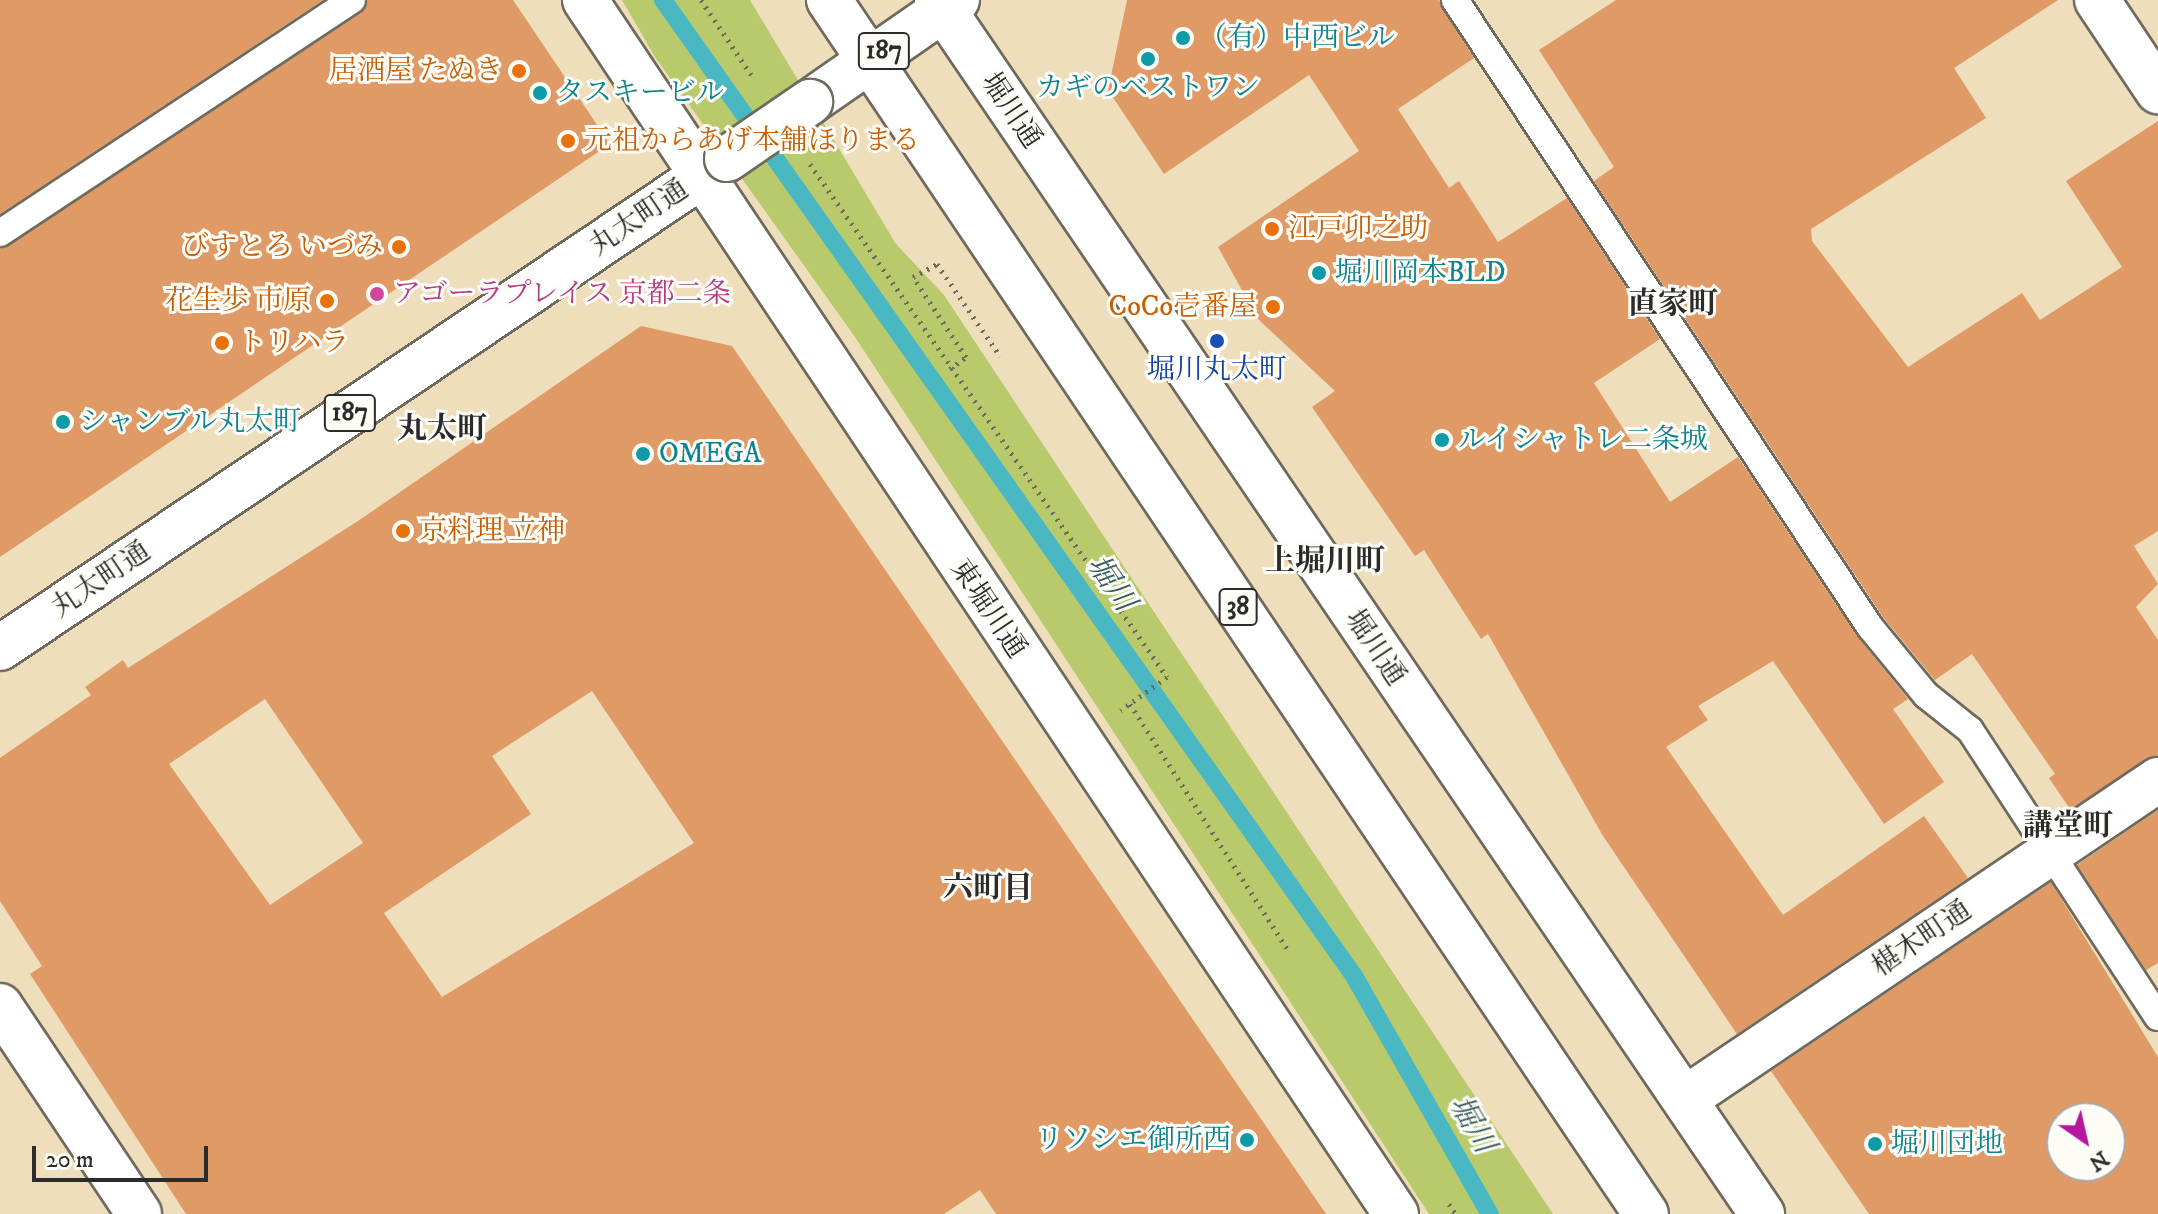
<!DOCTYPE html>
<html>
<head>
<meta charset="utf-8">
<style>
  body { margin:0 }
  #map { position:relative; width:2158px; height:1214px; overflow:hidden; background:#eedebb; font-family:"IM FELL DW Pica","Noto Serif JP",serif }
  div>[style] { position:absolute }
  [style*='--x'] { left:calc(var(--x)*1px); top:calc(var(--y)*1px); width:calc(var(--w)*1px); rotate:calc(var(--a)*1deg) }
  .green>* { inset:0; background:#b9ca6c }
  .stream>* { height:18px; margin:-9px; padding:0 9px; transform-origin:9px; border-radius:9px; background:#4ab8c3 }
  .building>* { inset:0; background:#df9a66 }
  .path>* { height:5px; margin-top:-2.5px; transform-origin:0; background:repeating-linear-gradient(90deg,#6f6a5d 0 2px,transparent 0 8px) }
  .roads { filter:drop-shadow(2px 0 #6f6a5d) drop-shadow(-2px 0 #6f6a5d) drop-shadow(0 2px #6f6a5d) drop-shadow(0 -2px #6f6a5d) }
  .lane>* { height:26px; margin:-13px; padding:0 13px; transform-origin:13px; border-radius:13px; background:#fff }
  .street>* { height:44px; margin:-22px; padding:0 22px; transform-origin:22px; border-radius:22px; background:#fff }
  .primary>* { height:44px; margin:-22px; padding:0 22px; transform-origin:22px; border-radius:22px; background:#fff }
  .bridges { filter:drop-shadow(2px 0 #6f6a5d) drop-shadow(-2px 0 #6f6a5d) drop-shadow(0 2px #6f6a5d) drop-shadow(0 -2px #6f6a5d) }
  .primary-bridge>* { height:44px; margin:-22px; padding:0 22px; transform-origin:22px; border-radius:22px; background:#fff }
  .dots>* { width:22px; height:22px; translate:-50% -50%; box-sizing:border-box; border:4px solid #fdfcf7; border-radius:50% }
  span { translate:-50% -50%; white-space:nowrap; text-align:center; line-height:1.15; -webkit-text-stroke:6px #fdfcf7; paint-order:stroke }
  .shield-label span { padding:2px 6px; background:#fdfcf7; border:2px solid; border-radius:6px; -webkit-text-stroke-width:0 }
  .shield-label { font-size:26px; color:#2b2b2b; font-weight:700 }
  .culture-label { font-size:28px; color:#0d838f }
  .left { translate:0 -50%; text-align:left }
  .right { translate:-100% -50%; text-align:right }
  .food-label { font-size:28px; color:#c56008 }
  .street-label { font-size:28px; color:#2b2b2b }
  .hotel-label { font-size:28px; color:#b23c85 }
  .transit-label { font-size:28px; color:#164399 }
  .neighbourhood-label { font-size:30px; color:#2b2b2b; font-weight:700 }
  .water-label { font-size:30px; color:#365c60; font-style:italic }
  .north { position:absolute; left:2046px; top:1102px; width:80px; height:80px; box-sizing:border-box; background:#fdfcf7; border:2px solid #a9a8a5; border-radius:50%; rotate:146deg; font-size:22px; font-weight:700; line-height:32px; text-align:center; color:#2b2b2b }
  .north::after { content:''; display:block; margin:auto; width:28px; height:36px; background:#b5179e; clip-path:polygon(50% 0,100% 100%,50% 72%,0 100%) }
  .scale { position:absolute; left:32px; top:1146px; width:176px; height:36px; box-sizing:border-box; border:4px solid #2b2b2b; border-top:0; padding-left:10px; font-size:24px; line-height:28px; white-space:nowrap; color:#2b2b2b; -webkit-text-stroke:6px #fdfcf7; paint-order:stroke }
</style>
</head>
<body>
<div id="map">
  <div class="green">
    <div style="clip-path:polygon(622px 0,750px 0,896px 244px,944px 295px,1553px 1214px,1429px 1214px,855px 337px,655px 57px)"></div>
  </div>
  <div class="stream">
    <div style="--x:663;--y:0;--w:1196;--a:54.7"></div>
    <div style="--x:1354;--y:976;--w:274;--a:60.3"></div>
  </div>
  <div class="building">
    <div style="clip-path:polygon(0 0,323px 0,0 214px)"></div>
    <div style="clip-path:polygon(368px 0,513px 0,610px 144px,0 557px,0 249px,361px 13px)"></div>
    <div style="clip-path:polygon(1127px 0,1438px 0,1474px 58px,1398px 109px,1449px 188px,1459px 181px,1498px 242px,1567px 198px,1660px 339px,1594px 383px,1670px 502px,1738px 457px,1857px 636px,1908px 699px,1893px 709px,1944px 782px,1884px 824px,1773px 661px,1698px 706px,1708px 720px,1666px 747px,1783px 915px,1924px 816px,1968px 878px,1737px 1034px,1603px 836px,1488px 634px,1481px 639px,1424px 550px,1415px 556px,1312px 407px,1335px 391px,1258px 319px,1218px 247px,1359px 151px,1309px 75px,1164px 174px,1108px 90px)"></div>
    <div style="clip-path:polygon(1616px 0,2058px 0,1954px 68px,1986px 118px,1811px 229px,1812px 241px,1908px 367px,2022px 293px,2040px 320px,2122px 267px,2066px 181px,2158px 121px,2158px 531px,2134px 546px,2158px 584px,2136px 607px,2158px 640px,2158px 755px,2070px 809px,2049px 778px,2055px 774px,1972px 654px,1935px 680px,1883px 617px,1594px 181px,1614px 167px,1539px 50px)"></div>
    <div style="clip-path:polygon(evenodd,641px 326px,732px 346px,1326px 1214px,996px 1214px,980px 1190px,944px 1214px,186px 1214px,30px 974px,42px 966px,0 901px,0 758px,91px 695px,85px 687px,123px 660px,128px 668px,361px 519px,641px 326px,592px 691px,694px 843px,442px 997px,384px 913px,531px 814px,492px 756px,592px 691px,641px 326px,265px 699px,363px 843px,270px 905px,169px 764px,265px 699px)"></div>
    <div style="clip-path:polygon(2158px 810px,2158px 963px,2146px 970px,2077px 865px)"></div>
    <div style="clip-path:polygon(evenodd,2051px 882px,2158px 1057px,2158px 1214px,1869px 1214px,1771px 1071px,2051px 882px,2062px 1118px,2110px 1118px,2110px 1166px,2062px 1166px,2062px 1118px)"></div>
  </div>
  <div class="path">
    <div style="--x:701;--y:0;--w:95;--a:56.1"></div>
    <div style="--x:810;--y:164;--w:625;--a:55.17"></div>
    <div style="--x:1167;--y:677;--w:57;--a:144.3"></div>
    <div style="--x:950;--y:369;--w:20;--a:-37"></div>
    <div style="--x:966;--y:357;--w:96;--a:-123.5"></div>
    <div style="--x:913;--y:277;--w:27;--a:-28"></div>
    <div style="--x:937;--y:264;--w:112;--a:55.6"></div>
    <div style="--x:1130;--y:704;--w:291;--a:57.3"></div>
    <div style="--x:1449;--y:1204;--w:12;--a:55"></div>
  </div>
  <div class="roads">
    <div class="lane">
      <div style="--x:1455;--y:0;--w:752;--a:56.5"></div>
      <div style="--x:1870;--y:627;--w:88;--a:50.5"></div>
      <div style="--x:1926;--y:695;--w:56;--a:38.5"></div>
      <div style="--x:1970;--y:730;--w:343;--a:56.8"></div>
      <div style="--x:0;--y:233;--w:422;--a:-33.5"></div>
    </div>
    <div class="street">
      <div style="--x:585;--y:0;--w:1460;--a:56.26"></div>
      <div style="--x:2097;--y:0;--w:110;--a:56.2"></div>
      <div style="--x:0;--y:1006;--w:250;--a:56.2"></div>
      <div style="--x:1685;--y:1099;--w:571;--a:-34"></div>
    </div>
    <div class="primary">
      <div style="--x:829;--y:0;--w:1463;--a:56.06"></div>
      <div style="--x:937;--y:0;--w:1468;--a:55.8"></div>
      <div style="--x:810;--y:102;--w:179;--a:-34.8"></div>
      <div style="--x:0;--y:648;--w:876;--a:-33.93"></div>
    </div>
  </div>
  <div class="bridges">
    <div class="primary-bridge">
      <div style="--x:727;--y:159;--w:101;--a:-34.5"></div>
    </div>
  </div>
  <div class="dots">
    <div style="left:1183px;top:38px;background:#0f9aa8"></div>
    <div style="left:1148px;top:59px;background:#0f9aa8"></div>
    <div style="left:519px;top:71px;background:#e8710a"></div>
    <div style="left:540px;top:93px;background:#0f9aa8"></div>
    <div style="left:568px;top:141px;background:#e8710a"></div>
    <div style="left:1272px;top:229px;background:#e8710a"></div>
    <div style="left:399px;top:247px;background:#e8710a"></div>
    <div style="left:1319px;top:273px;background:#0f9aa8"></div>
    <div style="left:377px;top:294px;background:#d1479c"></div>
    <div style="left:327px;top:301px;background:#e8710a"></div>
    <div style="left:1273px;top:307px;background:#e8710a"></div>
    <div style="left:1217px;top:341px;background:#1a4fb4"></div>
    <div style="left:222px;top:343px;background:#e8710a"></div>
    <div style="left:63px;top:422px;background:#0f9aa8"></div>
    <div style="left:1442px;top:440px;background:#0f9aa8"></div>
    <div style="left:643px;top:454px;background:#0f9aa8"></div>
    <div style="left:403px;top:531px;background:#e8710a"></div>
    <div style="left:1247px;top:1140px;background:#0f9aa8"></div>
    <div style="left:1875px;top:1144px;background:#0f9aa8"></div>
  </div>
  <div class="shield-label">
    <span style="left:884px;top:51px">187</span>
    <span style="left:350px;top:413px">187</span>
    <span style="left:1238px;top:607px">38</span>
  </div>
  <div class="culture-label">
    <span class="left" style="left:1199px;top:38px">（有）中西ビル</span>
    <span style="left:1148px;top:88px">カギのベストワン</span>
    <span class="left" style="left:556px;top:93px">タスキービル</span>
    <span class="left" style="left:1335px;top:273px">堀川岡本BLD</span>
    <span class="left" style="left:79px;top:422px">シャンブル丸太町</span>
    <span class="left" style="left:1458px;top:440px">ルイシャトレ二条城</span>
    <span class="left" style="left:659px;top:454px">OMEGA</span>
    <span class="right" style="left:1231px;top:1140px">リソシエ御所西</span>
    <span class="left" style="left:1891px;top:1144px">堀川団地</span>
  </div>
  <div class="food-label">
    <span class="right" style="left:503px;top:71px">居酒屋 たぬき</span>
    <span class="left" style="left:584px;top:141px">元祖からあげ本舗ほりまる</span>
    <span class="left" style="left:1288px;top:229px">江戸卯之助</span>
    <span class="right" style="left:383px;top:247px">びすとろ いづみ</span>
    <span class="right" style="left:311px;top:301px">花生歩 市原</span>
    <span class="right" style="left:1257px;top:307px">CoCo壱番屋</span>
    <span class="left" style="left:238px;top:343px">トリハラ</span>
    <span class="left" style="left:419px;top:531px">京料理 立神</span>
  </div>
  <div class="street-label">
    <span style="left:1011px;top:111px;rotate:56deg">堀川通</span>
    <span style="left:639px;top:218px;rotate:-34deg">丸太町通</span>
    <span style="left:101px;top:580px;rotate:-34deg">丸太町通</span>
    <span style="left:988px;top:609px;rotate:56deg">東堀川通</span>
    <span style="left:1375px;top:648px;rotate:56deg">堀川通</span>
    <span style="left:1922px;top:939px;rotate:-34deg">椹木町通</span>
  </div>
  <div class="hotel-label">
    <span class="left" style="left:393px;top:294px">アゴーラプレイス 京都二条</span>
  </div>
  <div class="transit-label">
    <span style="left:1217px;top:370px">堀川丸太町</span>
  </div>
  <div class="neighbourhood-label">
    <span style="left:1673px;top:305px">直家町</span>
    <span style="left:442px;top:430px">丸太町</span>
    <span style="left:1325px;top:562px">上堀川町</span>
    <span style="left:2068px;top:827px">講堂町</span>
    <span style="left:988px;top:889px">六町目</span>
  </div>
  <div class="water-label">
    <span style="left:1110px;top:584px;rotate:55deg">堀川</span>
    <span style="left:1471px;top:1125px;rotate:60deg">堀川</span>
  </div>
  <div class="north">N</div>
  <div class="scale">20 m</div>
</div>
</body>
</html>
